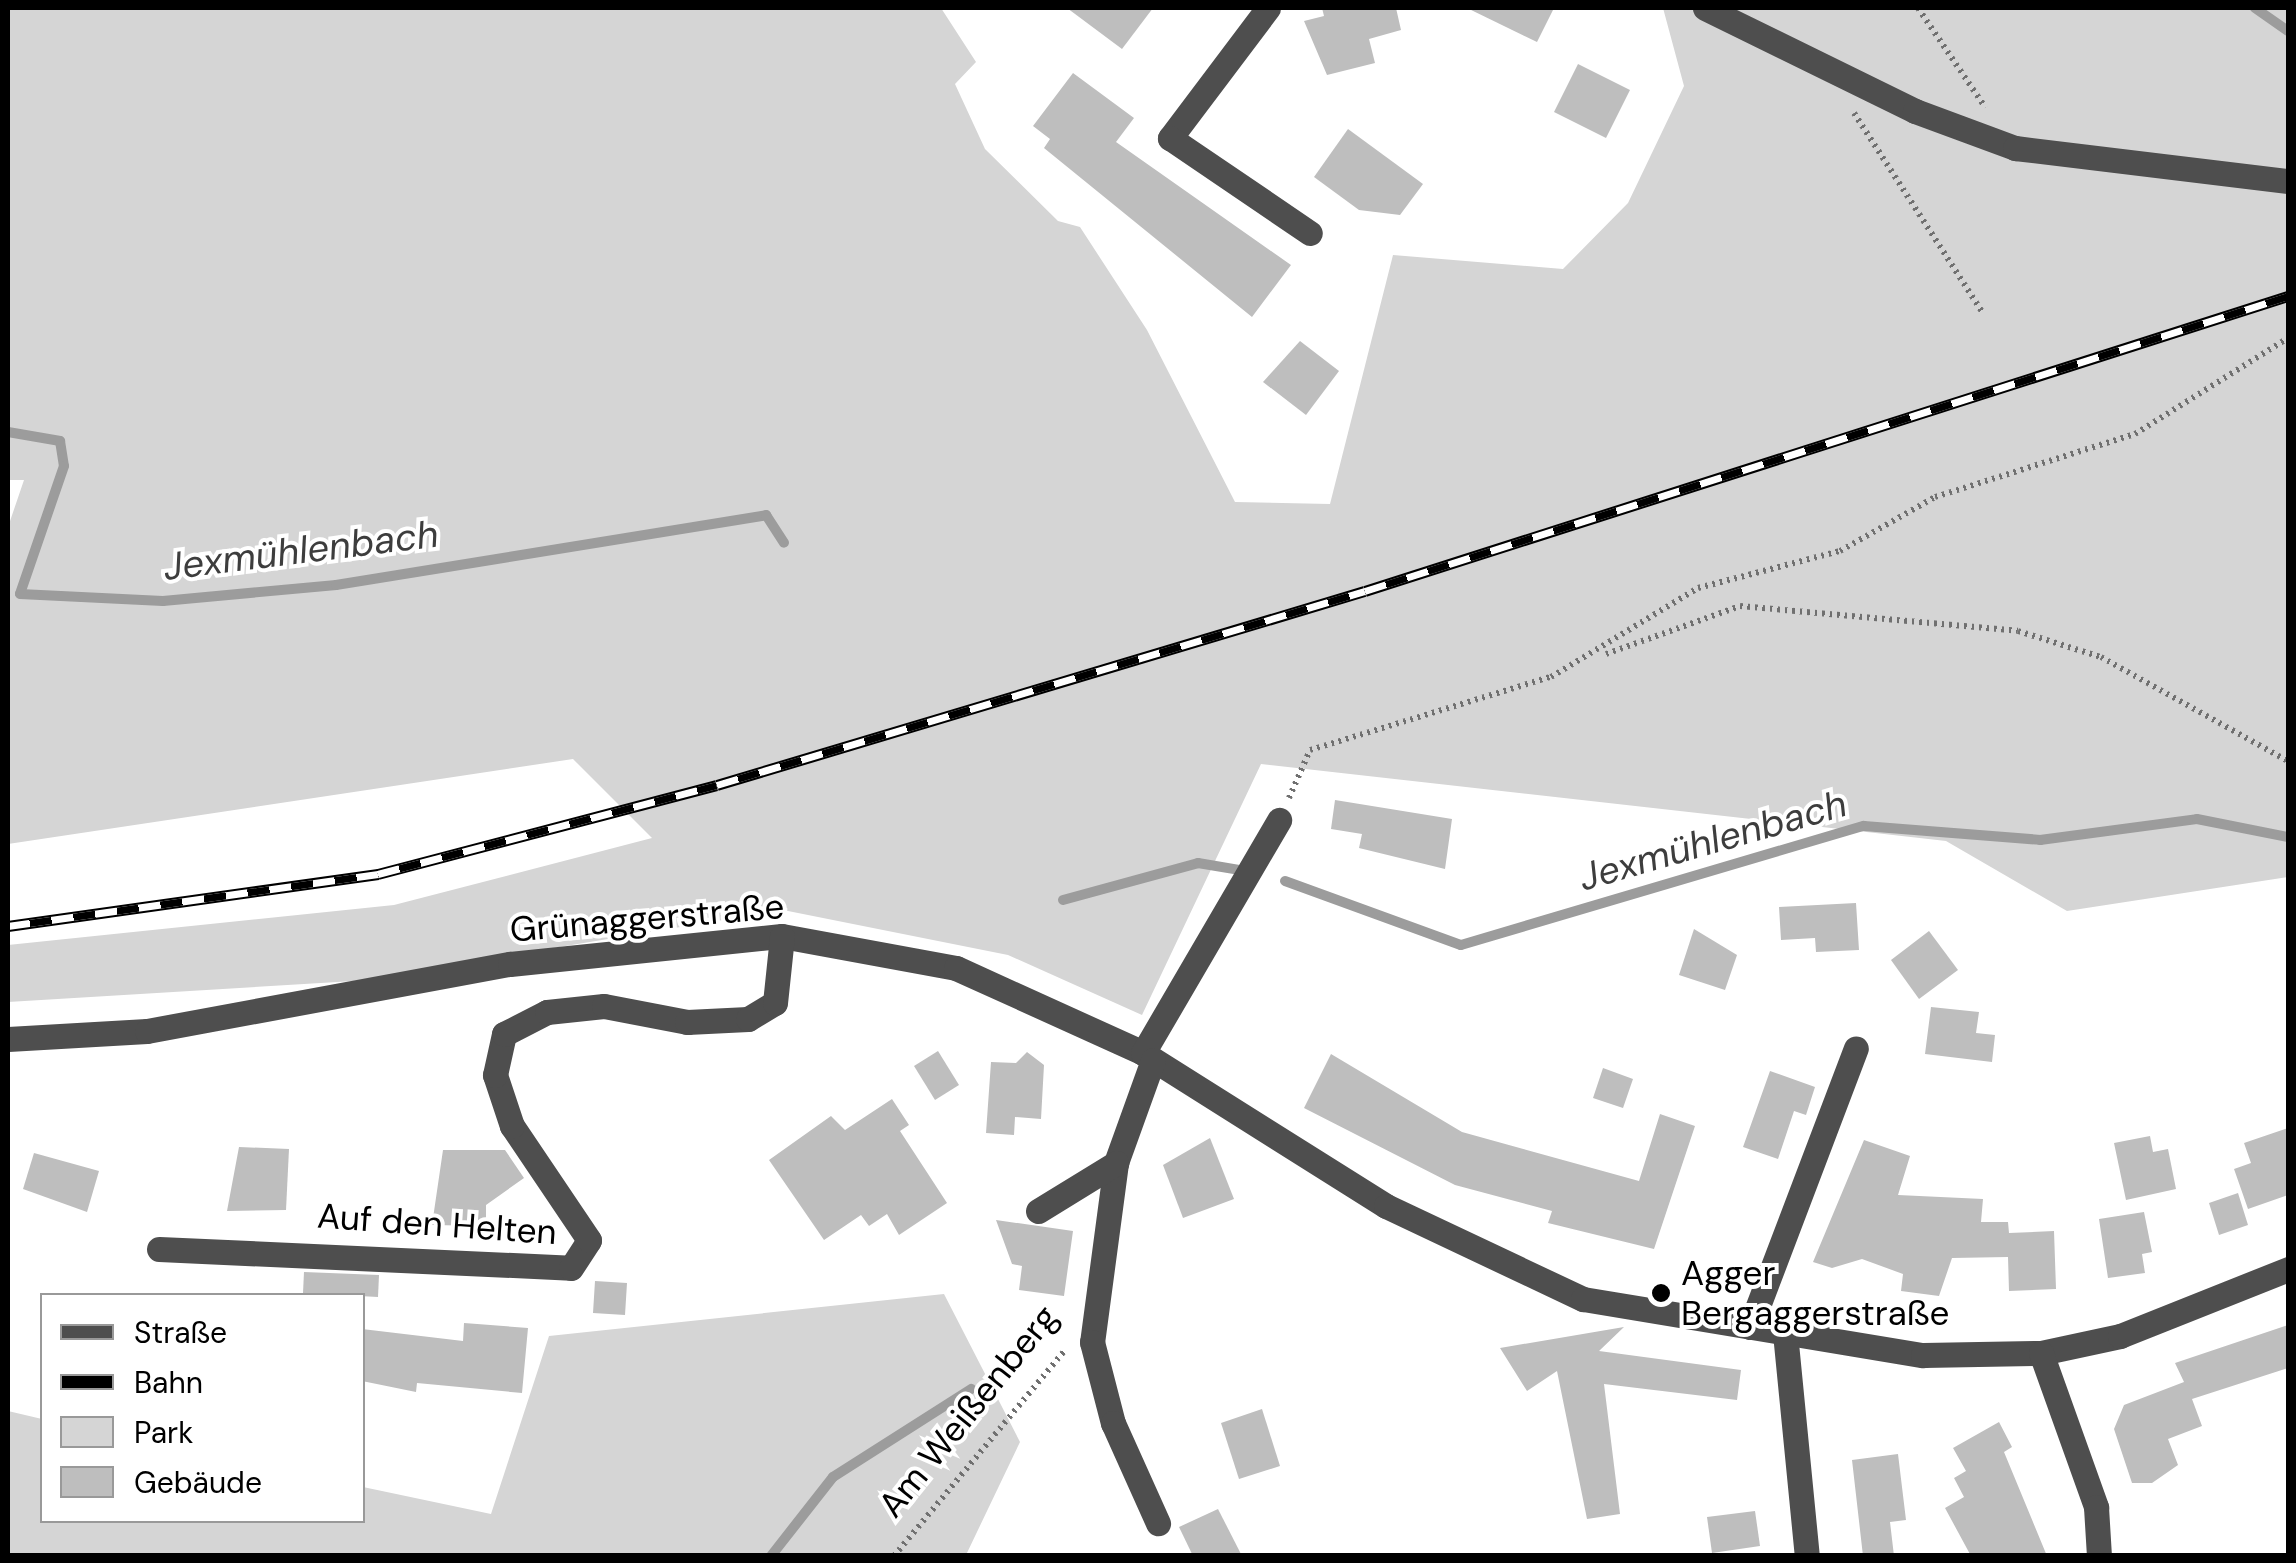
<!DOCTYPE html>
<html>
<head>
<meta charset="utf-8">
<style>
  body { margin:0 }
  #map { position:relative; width:2296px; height:1563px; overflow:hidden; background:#fff; font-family:"DM Sans",sans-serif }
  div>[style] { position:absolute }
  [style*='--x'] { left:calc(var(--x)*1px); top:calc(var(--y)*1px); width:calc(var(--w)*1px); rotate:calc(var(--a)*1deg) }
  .green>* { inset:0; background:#d5d5d5 }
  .stream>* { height:10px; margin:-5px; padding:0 5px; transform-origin:5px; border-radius:5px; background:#9c9c9c }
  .building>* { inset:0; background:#bebebe }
  .path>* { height:6px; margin-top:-3px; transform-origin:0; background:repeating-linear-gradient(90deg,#707070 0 2.5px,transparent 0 7.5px) }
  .minor>* { height:25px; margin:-12.5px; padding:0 12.5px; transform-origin:12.5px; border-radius:12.5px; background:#4e4e4e }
  .rail>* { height:11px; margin-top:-5.5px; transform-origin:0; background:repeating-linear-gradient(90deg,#fff 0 22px,#000 0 44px); box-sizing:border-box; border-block:2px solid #000 }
  .dots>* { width:28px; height:28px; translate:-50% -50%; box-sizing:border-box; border:5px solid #fff; border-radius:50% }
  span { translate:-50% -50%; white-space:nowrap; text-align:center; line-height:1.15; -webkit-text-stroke:8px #fff; paint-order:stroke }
  .street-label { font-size:35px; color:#000 }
  .poi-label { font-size:35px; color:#000 }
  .left { translate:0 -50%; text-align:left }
  .water-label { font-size:38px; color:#3d3d3d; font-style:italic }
  .frame { position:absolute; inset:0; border:10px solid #000; pointer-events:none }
  .legend { position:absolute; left:40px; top:1293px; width:325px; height:230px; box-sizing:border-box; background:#fff; border:2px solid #999; margin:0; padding:12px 18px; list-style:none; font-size:30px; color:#000 }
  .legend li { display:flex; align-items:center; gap:20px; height:50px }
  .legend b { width:50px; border:2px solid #999 }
</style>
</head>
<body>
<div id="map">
  <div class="green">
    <div style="clip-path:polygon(8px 8px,941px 8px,976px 62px,955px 84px,985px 149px,1058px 221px,1080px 227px,1147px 330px,1235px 502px,1330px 504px,1393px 255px,1563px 269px,1628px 203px,1684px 86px,1663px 8px,2288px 8px,2288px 877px,2067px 911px,1946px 841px,1261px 764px,1142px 1015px,1008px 955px,783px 910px,354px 981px,8px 1002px,8px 945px,394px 905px,652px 838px,573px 759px,8px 844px,8px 527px,24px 480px,8px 480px)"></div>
    <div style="clip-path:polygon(944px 1294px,1020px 1442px,966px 1555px,8px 1555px,8px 1411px,42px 1419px,42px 1520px,362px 1520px,363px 1487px,491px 1514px,549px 1336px)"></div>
  </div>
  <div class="stream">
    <div style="--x:2255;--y:8;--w:40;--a:34.9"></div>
    <div style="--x:8;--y:432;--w:53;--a:9.8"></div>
    <div style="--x:60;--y:441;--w:25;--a:81"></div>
    <div style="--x:64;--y:466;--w:135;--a:109"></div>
    <div style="--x:20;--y:594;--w:143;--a:2.8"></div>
    <div style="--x:163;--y:601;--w:174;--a:-5.3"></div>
    <div style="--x:336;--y:585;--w:436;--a:-9.2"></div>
    <div style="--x:766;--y:515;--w:33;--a:57"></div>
    <div style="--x:1285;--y:881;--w:187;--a:20"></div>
    <div style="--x:1461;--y:945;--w:420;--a:-16.5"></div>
    <div style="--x:1864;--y:826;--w:177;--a:4.5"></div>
    <div style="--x:2040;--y:840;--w:158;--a:-7.6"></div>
    <div style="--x:2197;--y:819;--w:93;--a:11.2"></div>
    <div style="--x:1063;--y:900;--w:140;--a:-15.3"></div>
    <div style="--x:1198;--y:863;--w:49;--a:9.5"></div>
    <div style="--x:771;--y:1556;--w:100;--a:-51.9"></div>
    <div style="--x:833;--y:1477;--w:164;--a:-32.5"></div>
  </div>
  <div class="building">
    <div style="clip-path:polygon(1067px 8px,1153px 8px,1122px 49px)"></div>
    <div style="clip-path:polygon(1322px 8px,1396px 8px,1401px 30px,1369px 39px,1375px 63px,1327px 75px,1304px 21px,1324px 16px)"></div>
    <div style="clip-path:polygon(1467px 8px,1554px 8px,1537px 42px)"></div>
    <div style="clip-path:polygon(1578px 64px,1630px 90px,1606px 138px,1554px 112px)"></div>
    <div style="clip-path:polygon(1073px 73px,1134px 118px,1116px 142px,1291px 265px,1252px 317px,1044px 148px,1050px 139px,1033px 126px)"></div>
    <div style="clip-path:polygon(1348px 129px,1423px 184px,1400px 215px,1359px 210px,1314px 177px)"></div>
    <div style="clip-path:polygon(1300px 341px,1339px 371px,1306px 415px,1263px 382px)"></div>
    <div style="clip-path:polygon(1335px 800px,1452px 819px,1445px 869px,1359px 848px,1362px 834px,1331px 829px)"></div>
    <div style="clip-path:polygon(1856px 903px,1859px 950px,1816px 952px,1815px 938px,1781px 940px,1779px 907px)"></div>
    <div style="clip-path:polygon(1694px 929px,1737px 955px,1725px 990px,1679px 975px)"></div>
    <div style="clip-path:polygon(1929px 931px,1958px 970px,1919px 999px,1891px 960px)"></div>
    <div style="clip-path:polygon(1931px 1007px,1979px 1012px,1976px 1033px,1995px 1035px,1992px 1062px,1925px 1054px)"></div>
    <div style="clip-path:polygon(938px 1051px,959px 1085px,935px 1100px,914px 1066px)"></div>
    <div style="clip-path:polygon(1027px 1052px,1044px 1065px,1041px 1119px,1015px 1117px,1014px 1135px,986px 1133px,991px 1062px,1016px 1063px)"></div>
    <div style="clip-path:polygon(1331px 1054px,1462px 1132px,1639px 1181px,1660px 1114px,1695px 1126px,1654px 1249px,1548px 1223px,1552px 1211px,1455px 1185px,1304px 1108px)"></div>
    <div style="clip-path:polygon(1603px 1068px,1633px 1079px,1623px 1108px,1593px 1098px)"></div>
    <div style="clip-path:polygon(1770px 1071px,1815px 1087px,1806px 1115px,1794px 1111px,1778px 1159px,1743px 1147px)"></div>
    <div style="clip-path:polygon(892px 1099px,909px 1125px,900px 1131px,947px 1203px,899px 1235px,887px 1214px,869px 1226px,861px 1215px,824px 1240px,769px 1160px,831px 1116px,845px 1130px)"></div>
    <div style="clip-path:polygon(2288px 1128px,2288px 1195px,2248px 1209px,2234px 1169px,2251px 1163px,2244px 1143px)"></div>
    <div style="clip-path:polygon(2150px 1136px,2153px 1152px,2168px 1149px,2176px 1189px,2126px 1200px,2114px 1143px)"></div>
    <div style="clip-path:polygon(1210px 1138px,1234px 1199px,1183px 1218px,1163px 1165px)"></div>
    <div style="clip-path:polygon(1864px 1140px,1910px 1156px,1898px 1195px,1983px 1199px,1981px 1222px,2008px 1222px,2009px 1233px,2054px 1231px,2056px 1289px,2009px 1291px,2008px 1257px,1952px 1258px,1939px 1296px,1901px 1291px,1903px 1274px,1862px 1259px,1832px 1268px,1813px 1262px)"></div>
    <div style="clip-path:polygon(239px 1147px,289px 1149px,286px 1210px,227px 1211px)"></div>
    <div style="clip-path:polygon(443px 1150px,505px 1150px,524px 1178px,486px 1205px,486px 1226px,432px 1225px)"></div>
    <div style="clip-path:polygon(34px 1153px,99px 1171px,87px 1212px,23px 1189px)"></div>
    <div style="clip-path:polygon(2238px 1193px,2248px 1225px,2219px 1235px,2209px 1203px)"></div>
    <div style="clip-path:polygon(2144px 1212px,2152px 1252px,2142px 1254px,2145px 1273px,2108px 1278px,2099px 1219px)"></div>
    <div style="clip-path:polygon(996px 1220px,1073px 1231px,1064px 1296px,1019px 1290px,1022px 1266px,1012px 1264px)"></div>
    <div style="clip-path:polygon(304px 1272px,379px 1275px,378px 1297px,303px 1293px)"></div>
    <div style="clip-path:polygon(595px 1281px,627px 1283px,625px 1315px,593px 1313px)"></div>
    <div style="clip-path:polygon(464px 1323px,528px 1328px,522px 1393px,417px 1383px,416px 1392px,362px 1381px,362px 1329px,463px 1341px)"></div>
    <div style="clip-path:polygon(2288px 1325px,2288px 1368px,2192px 1399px,2202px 1426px,2168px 1439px,2178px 1465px,2152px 1483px,2132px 1483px,2114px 1429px,2124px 1405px,2184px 1382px,2175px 1363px)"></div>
    <div style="clip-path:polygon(1624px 1327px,1599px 1351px,1741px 1370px,1737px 1400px,1604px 1384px,1620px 1514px,1587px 1519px,1557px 1371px,1527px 1391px,1500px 1348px)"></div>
    <div style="clip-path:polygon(1262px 1409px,1280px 1466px,1239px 1479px,1221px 1423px)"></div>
    <div style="clip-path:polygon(1999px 1422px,2012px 1447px,2004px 1452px,2047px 1556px,1971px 1556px,1945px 1508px,1964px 1497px,1954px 1478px,1966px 1471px,1953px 1448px)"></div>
    <div style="clip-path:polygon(1898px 1454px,1906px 1520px,1890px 1522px,1894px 1556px,1863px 1556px,1852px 1460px)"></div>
    <div style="clip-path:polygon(1218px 1509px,1242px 1556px,1193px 1556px,1179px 1527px)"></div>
    <div style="clip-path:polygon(1755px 1511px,1760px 1546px,1712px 1553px,1707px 1517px)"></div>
  </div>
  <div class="path">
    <div style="--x:1918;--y:8;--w:120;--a:55.9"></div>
    <div style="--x:1854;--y:113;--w:238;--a:57.2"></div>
    <div style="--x:1606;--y:654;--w:142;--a:-19.7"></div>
    <div style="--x:1740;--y:606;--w:279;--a:5.1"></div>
    <div style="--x:2018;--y:631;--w:87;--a:17.4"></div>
    <div style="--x:2101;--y:657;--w:214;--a:29.1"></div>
    <div style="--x:1289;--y:798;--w:52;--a:-66.4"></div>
    <div style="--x:1310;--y:750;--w:252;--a:-16.9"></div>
    <div style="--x:1551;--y:677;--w:172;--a:-31.2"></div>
    <div style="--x:1698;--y:588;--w:147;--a:-14.6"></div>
    <div style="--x:1840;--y:551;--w:109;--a:-29.6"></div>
    <div style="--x:1935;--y:497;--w:210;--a:-17.5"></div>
    <div style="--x:2135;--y:434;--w:181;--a:-32.1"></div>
    <div style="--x:894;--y:1556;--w:268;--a:-50.3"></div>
  </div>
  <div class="minor">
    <div style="--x:1268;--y:8;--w:163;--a:127"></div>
    <div style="--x:1170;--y:138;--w:169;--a:34.2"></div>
    <div style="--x:1705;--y:8;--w:234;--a:26.1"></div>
    <div style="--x:1915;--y:111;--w:107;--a:20.3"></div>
    <div style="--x:2015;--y:148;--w:275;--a:6.9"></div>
    <div style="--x:8;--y:1039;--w:139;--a:-3.3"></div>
    <div style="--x:147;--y:1031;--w:369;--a:-10.5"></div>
    <div style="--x:510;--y:964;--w:273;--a:-5.9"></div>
    <div style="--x:782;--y:936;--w:177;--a:10.4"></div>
    <div style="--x:956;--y:968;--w:205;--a:24.4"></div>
    <div style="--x:1143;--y:1053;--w:287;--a:32.2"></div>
    <div style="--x:1386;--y:1206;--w:218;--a:25.3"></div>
    <div style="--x:1583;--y:1299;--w:345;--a:9.4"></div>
    <div style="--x:1923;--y:1355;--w:118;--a:-1"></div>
    <div style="--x:2041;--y:1353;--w:81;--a:-12.1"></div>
    <div style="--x:2120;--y:1336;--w:181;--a:-21.7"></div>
    <div style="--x:1143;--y:1053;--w:270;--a:-59.7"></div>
    <div style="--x:1153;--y:1060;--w:109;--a:109.8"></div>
    <div style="--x:1116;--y:1163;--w:181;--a:97.6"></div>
    <div style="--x:1092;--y:1342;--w:84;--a:75.5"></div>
    <div style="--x:1113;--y:1423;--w:110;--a:65.8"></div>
    <div style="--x:1038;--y:1211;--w:92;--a:-31.6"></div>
    <div style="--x:159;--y:1249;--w:412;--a:2.6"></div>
    <div style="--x:571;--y:1268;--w:33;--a:-57"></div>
    <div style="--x:589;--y:1240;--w:138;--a:-124"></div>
    <div style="--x:512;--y:1126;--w:54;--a:-108.4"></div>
    <div style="--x:495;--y:1075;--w:42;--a:-77.6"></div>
    <div style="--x:504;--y:1034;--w:48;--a:-27.1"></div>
    <div style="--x:547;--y:1012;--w:57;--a:-6"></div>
    <div style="--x:604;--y:1006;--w:85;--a:10.9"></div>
    <div style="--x:687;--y:1022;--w:61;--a:-2.8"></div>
    <div style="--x:748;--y:1019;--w:31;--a:-31"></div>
    <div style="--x:775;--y:1003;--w:67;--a:-84"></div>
    <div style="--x:1750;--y:1327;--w:298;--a:-69.2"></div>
    <div style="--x:1785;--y:1333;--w:224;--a:84.4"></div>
    <div style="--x:2041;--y:1353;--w:164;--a:70.3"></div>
    <div style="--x:2096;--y:1507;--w:49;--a:86.5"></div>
  </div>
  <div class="rail">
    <div style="--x:8;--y:926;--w:374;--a:-8"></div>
    <div style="--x:378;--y:874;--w:350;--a:-14.7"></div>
    <div style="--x:717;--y:785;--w:676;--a:-16.67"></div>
    <div style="--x:1365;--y:591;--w:969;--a:-17.72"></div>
  </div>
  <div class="dots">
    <div style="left:1661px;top:1293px;background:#000"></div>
  </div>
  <div class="street-label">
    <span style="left:647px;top:918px;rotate:-5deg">Grünaggerstraße</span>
    <span style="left:437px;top:1224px;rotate:4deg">Auf den Helten</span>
    <span style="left:968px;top:1411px;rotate:-51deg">Am Weißenberg</span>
  </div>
  <div class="poi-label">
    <span class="left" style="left:1681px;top:1293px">Agger<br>Bergaggerstraße</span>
  </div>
  <div class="water-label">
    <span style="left:301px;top:551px;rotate:-7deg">Jexmühlenbach</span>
    <span style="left:1713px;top:841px;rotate:-16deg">Jexmühlenbach</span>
  </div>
  <div class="frame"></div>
  <ul class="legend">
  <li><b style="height:12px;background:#4e4e4e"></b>Straße</li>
  <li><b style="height:12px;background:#000"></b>Bahn</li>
  <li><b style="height:28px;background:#d5d5d5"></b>Park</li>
  <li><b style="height:28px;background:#bebebe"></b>Gebäude</li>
  </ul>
</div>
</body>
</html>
